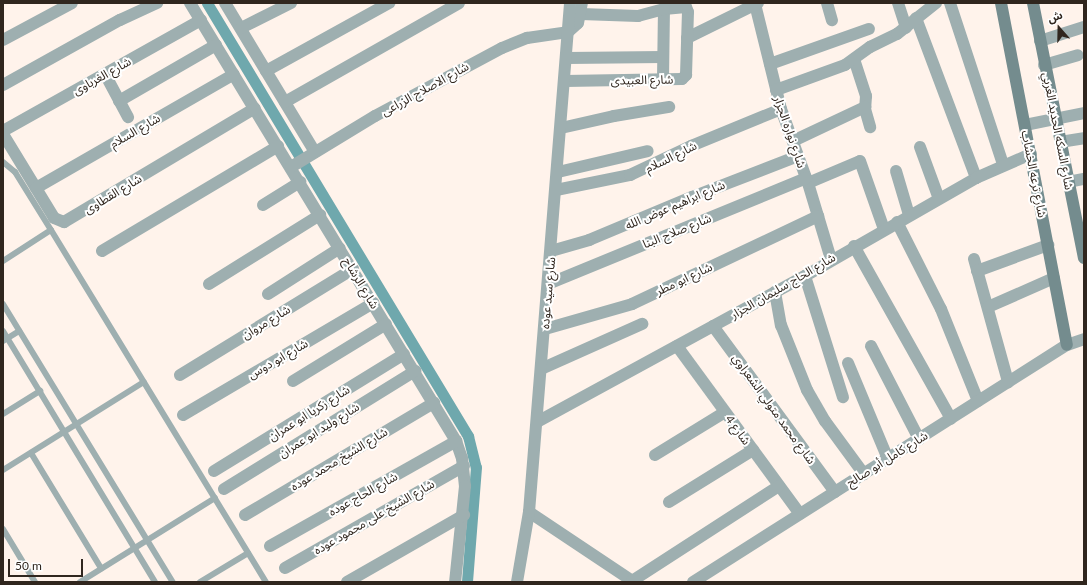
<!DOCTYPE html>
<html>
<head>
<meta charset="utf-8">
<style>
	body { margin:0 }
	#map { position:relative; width:1087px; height:585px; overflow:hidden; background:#fff3eb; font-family:Lato,"Noto Sans Arabic",sans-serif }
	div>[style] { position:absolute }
	.canal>* { height:11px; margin:-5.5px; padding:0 5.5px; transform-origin:5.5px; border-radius:5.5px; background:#6fa8ad }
	.lane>* { height:6px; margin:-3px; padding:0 3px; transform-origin:3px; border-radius:3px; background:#9eafb0 }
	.street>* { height:12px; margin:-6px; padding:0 6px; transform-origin:6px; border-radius:6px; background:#9eafb0 }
	.secondary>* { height:12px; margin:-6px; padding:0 6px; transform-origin:6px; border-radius:6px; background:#748c8e }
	span { translate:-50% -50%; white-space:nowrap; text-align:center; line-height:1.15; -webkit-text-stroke:4px #fff; paint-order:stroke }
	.street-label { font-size:12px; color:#30261e }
	.frame { position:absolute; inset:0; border:4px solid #30261e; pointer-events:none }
	.north { position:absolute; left:1039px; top:8px; width:40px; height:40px; -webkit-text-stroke:3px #fff; paint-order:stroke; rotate:340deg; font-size:11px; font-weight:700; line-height:16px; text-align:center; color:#30261e }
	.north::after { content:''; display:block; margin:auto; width:14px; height:18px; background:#30261e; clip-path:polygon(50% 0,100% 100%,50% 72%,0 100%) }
	.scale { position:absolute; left:8px; top:559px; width:75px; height:18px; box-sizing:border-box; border:2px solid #30261e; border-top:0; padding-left:5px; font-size:12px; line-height:14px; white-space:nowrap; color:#30261e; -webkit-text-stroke:3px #fff; paint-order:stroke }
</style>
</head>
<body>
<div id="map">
	<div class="canal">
		<div style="left:207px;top:3px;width:506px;rotate:58.92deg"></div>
		<div style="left:468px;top:436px;width:32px;rotate:76deg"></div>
		<div style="left:476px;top:467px;width:115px;rotate:94.5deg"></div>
	</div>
	<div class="lane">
		<div style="left:3px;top:162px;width:16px;rotate:40deg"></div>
		<div style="left:15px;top:172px;width:68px;rotate:58.2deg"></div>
		<div style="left:51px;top:230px;width:412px;rotate:58.6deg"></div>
		<div style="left:3px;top:261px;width:57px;rotate:-32.9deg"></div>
		<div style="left:3px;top:304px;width:326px;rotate:58.6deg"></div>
		<div style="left:3px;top:331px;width:293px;rotate:58.8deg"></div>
		<div style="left:3px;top:341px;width:19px;rotate:-32deg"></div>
		<div style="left:3px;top:414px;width:44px;rotate:-31.9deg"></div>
		<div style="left:31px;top:453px;width:135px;rotate:58.7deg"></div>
		<div style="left:3px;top:470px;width:166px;rotate:-32deg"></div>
		<div style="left:3px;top:529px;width:62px;rotate:58.9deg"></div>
		<div style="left:80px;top:582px;width:159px;rotate:-31.9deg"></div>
		<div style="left:200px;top:582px;width:56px;rotate:-31.1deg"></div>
	</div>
	<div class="street">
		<div style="left:190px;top:3px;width:512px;rotate:58.73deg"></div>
		<div style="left:456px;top:441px;width:18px;rotate:71deg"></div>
		<div style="left:462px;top:458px;width:28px;rotate:84deg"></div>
		<div style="left:465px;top:486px;width:97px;rotate:95.9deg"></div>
		<div style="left:225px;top:3px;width:174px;rotate:58.9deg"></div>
		<div style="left:827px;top:3px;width:18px;rotate:74deg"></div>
		<div style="left:898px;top:3px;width:26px;rotate:72deg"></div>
		<div style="left:950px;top:3px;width:169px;rotate:71.8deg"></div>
		<div style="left:755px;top:4px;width:108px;rotate:76.1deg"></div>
		<div style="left:781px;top:109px;width:79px;rotate:70deg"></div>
		<div style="left:808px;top:183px;width:79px;rotate:73.2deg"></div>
		<div style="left:916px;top:18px;width:171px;rotate:69.4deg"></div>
		<div style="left:241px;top:28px;width:56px;rotate:-26.6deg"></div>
		<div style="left:687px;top:38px;width:79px;rotate:-26.2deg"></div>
		<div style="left:3px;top:40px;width:78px;rotate:-28.2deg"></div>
		<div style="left:1040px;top:41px;width:46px;rotate:-17.7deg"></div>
		<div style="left:567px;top:58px;width:96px;rotate:-0.6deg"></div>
		<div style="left:854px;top:59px;width:39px;rotate:72deg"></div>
		<div style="left:866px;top:96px;width:13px;rotate:94deg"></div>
		<div style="left:865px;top:109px;width:19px;rotate:74deg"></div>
		<div style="left:770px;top:64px;width:105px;rotate:-19.5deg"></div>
		<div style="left:1044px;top:65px;width:35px;rotate:-16deg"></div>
		<div style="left:266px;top:71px;width:141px;rotate:-28.9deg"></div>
		<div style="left:105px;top:74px;width:49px;rotate:61.9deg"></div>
		<div style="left:663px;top:79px;width:70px;rotate:-89.2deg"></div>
		<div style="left:565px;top:81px;width:117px;rotate:-1deg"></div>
		<div style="left:682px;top:79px;width:6px;rotate:-45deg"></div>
		<div style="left:686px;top:75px;width:63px;rotate:-88.2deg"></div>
		<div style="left:688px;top:12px;width:5px;rotate:-112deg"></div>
		<div style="left:686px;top:7px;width:22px;rotate:175deg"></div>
		<div style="left:664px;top:9px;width:27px;rotate:165deg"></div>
		<div style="left:638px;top:16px;width:57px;rotate:-178deg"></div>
		<div style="left:3px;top:85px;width:134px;rotate:-29.1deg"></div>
		<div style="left:120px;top:20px;width:41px;rotate:-24.7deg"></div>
		<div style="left:776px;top:90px;width:73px;rotate:-19.9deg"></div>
		<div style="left:845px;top:65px;width:31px;rotate:-36deg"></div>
		<div style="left:870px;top:47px;width:30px;rotate:-26deg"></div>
		<div style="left:897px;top:34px;width:50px;rotate:-38.5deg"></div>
		<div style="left:119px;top:101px;width:112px;rotate:-30deg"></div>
		<div style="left:285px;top:102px;width:200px;rotate:-29.6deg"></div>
		<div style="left:1025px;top:125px;width:60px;rotate:-11.5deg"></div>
		<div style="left:561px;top:128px;width:54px;rotate:-12.8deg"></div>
		<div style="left:614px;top:116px;width:56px;rotate:-9.3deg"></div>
		<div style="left:3px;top:131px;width:227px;rotate:-29.3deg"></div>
		<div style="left:3px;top:134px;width:98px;rotate:58.7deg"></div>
		<div style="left:54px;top:218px;width:11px;rotate:22deg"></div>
		<div style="left:64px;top:222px;width:222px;rotate:-30.8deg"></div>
		<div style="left:793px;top:141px;width:80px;rotate:-25.3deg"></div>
		<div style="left:1060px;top:142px;width:24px;rotate:-9deg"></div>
		<div style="left:920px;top:147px;width:55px;rotate:69.9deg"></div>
		<div style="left:291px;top:167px;width:98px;rotate:-31.3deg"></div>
		<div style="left:375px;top:116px;width:144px;rotate:-28.2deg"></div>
		<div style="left:502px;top:48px;width:27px;rotate:-22deg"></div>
		<div style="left:527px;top:38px;width:41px;rotate:-8.3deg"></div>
		<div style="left:568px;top:32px;width:13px;rotate:-42deg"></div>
		<div style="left:578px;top:23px;width:20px;rotate:-79deg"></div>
		<div style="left:896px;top:171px;width:46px;rotate:73.5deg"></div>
		<div style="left:558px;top:172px;width:92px;rotate:-13.1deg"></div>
		<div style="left:1068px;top:182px;width:16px;rotate:-11deg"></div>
		<div style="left:808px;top:183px;width:56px;rotate:-22.9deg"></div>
		<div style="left:860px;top:161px;width:72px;rotate:70.6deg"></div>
		<div style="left:36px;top:188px;width:228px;rotate:-29.9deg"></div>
		<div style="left:556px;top:190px;width:76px;rotate:-11.5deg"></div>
		<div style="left:630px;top:175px;width:68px;rotate:-25.4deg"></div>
		<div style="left:691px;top:146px;width:97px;rotate:-22.3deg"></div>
		<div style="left:263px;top:205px;width:44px;rotate:-31.9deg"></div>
		<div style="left:897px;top:222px;width:97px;rotate:63.2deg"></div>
		<div style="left:941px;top:309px;width:99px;rotate:68.1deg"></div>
		<div style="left:854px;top:246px;width:198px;rotate:60.7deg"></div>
		<div style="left:102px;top:251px;width:205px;rotate:-30.8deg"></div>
		<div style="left:551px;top:251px;width:40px;rotate:-16deg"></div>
		<div style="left:589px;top:240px;width:112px;rotate:-22.7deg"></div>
		<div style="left:692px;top:197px;width:114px;rotate:-21.1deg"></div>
		<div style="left:974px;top:259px;width:128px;rotate:74.5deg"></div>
		<div style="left:977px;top:271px;width:76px;rotate:-20.1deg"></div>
		<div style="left:805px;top:276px;width:127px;rotate:72.6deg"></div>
		<div style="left:209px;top:284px;width:131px;rotate:-31.9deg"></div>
		<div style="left:548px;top:284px;width:279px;rotate:-22.3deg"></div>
		<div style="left:775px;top:292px;width:34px;rotate:80deg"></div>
		<div style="left:781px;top:325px;width:70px;rotate:68.2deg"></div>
		<div style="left:807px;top:390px;width:36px;rotate:60deg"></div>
		<div style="left:825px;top:421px;width:66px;rotate:53.7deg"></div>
		<div style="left:268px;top:294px;width:85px;rotate:-32.6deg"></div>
		<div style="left:988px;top:307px;width:72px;rotate:-23.7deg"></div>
		<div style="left:713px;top:326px;width:206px;rotate:53.7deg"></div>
		<div style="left:545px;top:329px;width:91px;rotate:-16deg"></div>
		<div style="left:632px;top:304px;width:206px;rotate:-25.3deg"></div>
		<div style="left:677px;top:346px;width:208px;rotate:53.8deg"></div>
		<div style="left:871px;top:346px;width:105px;rotate:62.7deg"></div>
		<div style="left:848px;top:363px;width:104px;rotate:67.4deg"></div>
		<div style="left:541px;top:369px;width:111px;rotate:-24deg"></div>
		<div style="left:180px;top:375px;width:203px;rotate:-31.5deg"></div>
		<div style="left:293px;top:381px;width:109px;rotate:-31.5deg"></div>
		<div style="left:183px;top:415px;width:221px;rotate:-30.5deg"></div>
		<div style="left:537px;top:422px;width:305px;rotate:-28.6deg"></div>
		<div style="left:805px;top:276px;width:197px;rotate:-29.8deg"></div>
		<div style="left:976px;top:178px;width:60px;rotate:-23.6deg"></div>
		<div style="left:655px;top:455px;width:82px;rotate:-31.6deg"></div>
		<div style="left:214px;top:471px;width:223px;rotate:-31.6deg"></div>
		<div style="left:224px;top:489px;width:225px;rotate:-31.7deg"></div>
		<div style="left:669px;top:502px;width:99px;rotate:-31.8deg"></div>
		<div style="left:529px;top:512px;width:126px;rotate:33.7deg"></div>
		<div style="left:245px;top:515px;width:220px;rotate:-30.7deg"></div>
		<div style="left:270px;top:546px;width:214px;rotate:-29.4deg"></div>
		<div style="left:285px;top:568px;width:206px;rotate:-29.7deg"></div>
		<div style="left:632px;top:581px;width:175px;rotate:-32.9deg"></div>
		<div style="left:347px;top:582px;width:135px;rotate:-29.8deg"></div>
		<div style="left:517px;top:582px;width:71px;rotate:-80.3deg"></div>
		<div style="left:529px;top:512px;width:511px;rotate:-85.39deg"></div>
		<div style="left:693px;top:582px;width:443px;rotate:-32.4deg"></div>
		<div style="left:1067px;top:345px;width:18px;rotate:-19deg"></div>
	</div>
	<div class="secondary">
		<div style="left:1001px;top:3px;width:348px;rotate:79.1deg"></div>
		<div style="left:1033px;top:3px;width:260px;rotate:78.7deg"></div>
	</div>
	<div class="street-label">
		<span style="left:102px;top:76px;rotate:-29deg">شارع الغرباوى</span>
		<span style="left:642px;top:80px;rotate:-1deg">شارع العبيدى</span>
		<span style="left:425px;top:89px;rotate:-29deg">شارع الاصلاح الزراعى</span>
		<span style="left:135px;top:131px;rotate:-30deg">شارع السلام</span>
		<span style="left:1058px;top:131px;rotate:79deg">شارع السكه الحديد الغربي</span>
		<span style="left:790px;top:132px;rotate:71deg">شارع نواره الجزار</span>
		<span style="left:671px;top:157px;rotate:-26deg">شارع السلام</span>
		<span style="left:1034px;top:174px;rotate:79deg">شارع ترعه الخشاب</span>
		<span style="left:113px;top:194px;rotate:-31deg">شارع القطاوى</span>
		<span style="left:675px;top:205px;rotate:-23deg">شارع ابراهيم عوض الله</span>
		<span style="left:677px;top:231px;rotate:-22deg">شارع صلاح البنا</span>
		<span style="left:684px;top:279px;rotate:-25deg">شارع ابو مطر</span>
		<span style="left:361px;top:283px;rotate:59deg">شارع الرشاح</span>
		<span style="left:783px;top:286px;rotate:-30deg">شارع الحاج سليمان الجزار</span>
		<span style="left:548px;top:293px;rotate:-85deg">شارع سيد عوده</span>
		<span style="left:266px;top:322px;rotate:-31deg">شارع مروان</span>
		<span style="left:278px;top:359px;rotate:-30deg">شارع ابو دوس</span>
		<span style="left:774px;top:409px;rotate:54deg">شارع محمد متولي الشعراوي</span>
		<span style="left:309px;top:413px;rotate:-32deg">شارع زكريا ابو عمران</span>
		<span style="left:319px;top:430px;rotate:-32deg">شارع وليد ابو عمران</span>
		<span style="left:738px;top:430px;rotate:54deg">شارع 4</span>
		<span style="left:339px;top:459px;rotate:-31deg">شارع الشيخ محمد عوده</span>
		<span style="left:887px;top:459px;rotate:-32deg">شارع كامل أبو صالح</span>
		<span style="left:363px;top:494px;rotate:-29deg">شارع الحاج عوده</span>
		<span style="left:374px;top:517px;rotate:-30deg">شارع الشيخ على محمود عوده</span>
	</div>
	<div class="frame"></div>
	<div class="north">ش</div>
	<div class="scale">50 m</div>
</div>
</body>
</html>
